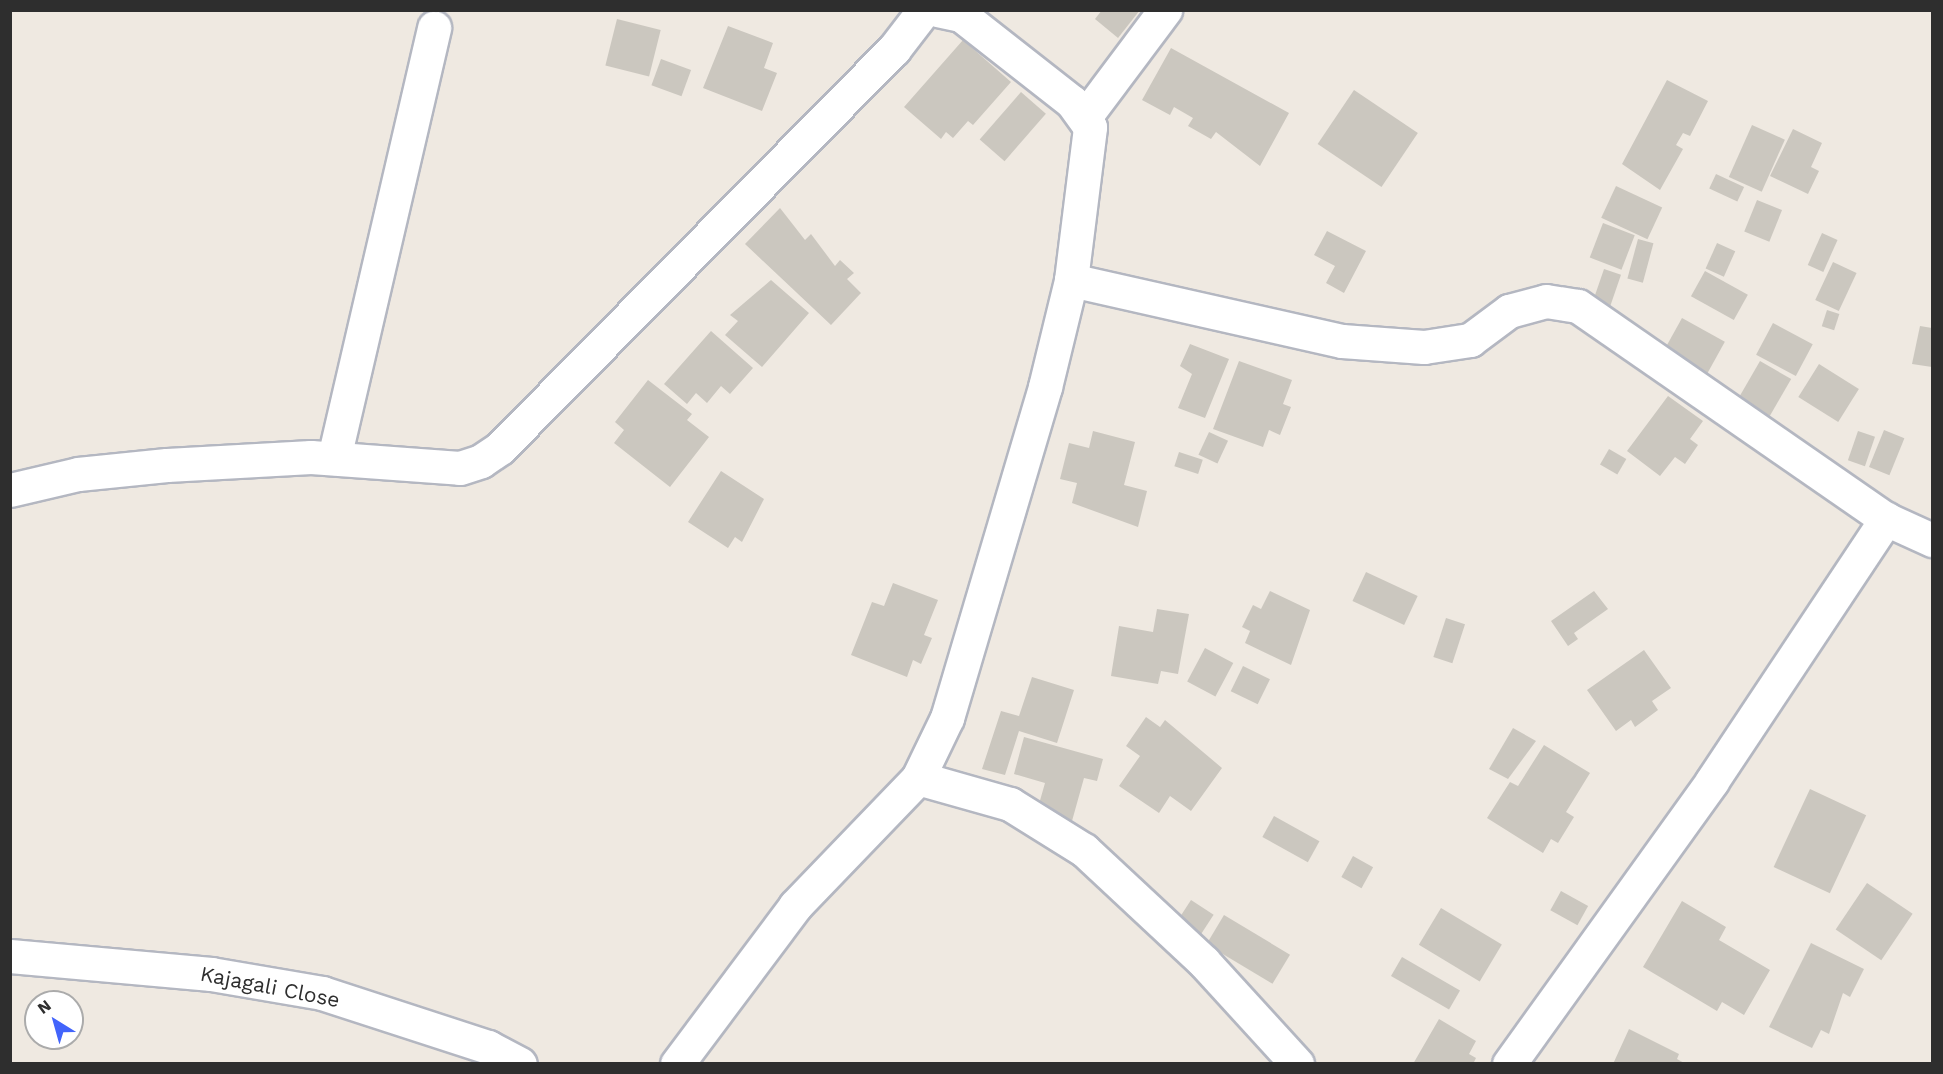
<!DOCTYPE html>
<html>
<head>
<meta charset="utf-8">
<style>
	body { margin:0 }
	#map { position:relative; width:1943px; height:1074px; overflow:hidden; background:#efe9e1; font-family:"Work Sans",sans-serif }
	div>[style] { position:absolute }
	.building>* { inset:0; background:#cbc7bf; transform-origin:0 0 }
	.roads { filter:drop-shadow(2px 0 #b4b7c1) drop-shadow(-2px 0 #b4b7c1) drop-shadow(0 2px #b4b7c1) drop-shadow(0 -2px #b4b7c1) }
	.minor>* { height:33px; margin:-16.5px; padding:0 16.5px; transform-origin:16.5px; border-radius:16.5px; background:#fff }
	span { translate:-50% -50%; white-space:nowrap; text-align:center; line-height:1.15; -webkit-text-stroke:4.5px #fff; paint-order:stroke }
	.street-label { font-size:21px; color:#2e2e2e }
	.frame { position:absolute; inset:0; border:12px solid #2e2e2e; pointer-events:none }
	.north { position:absolute; left:24px; top:990px; width:60px; height:60px; box-sizing:border-box; background:#fff; border:2px solid #ababab; border-radius:50%; rotate:323deg; font-size:16px; font-weight:700; line-height:24px; text-align:center; color:#2e2e2e }
	.north::after { content:''; display:block; margin:auto; width:21px; height:27px; background:#4264fb; clip-path:polygon(50% 0,100% 100%,50% 72%,0 100%) }
</style>
</head>
<body>
<div id="map">
	<div class="building">
		<div style="clip-path:polygon(1102px 10px,1140px 10px,1118px 38px,1095px 19px)"></div>
		<div style="left:617px;top:19px;width:45px;height:48px;rotate:14deg"></div>
		<div style="clip-path:polygon(728px 26px,773px 43px,764px 68px,777px 73px,762px 111px,703px 88px)"></div>
		<div style="clip-path:polygon(963px 40px,1011px 82px,973px 125px,968px 121px,953px 138px,946px 132px,941px 139px,904px 107px)"></div>
		<div style="clip-path:polygon(1171px 48px,1289px 113px,1260px 166px,1216px 132px,1211px 139px,1188px 126px,1193px 118px,1174px 107px,1170px 115px,1142px 100px)"></div>
		<div style="left:661px;top:59px;width:32px;height:28px;rotate:20deg"></div>
		<div style="clip-path:polygon(1667px 80px,1708px 101px,1690px 136px,1683px 133px,1676px 145px,1683px 149px,1660px 190px,1622px 164px)"></div>
		<div style="left:1354px;top:90px;width:77px;height:65px;rotate:34deg"></div>
		<div style="left:1021px;top:92px;width:33px;height:63px;rotate:41deg"></div>
		<div style="left:1752px;top:125px;width:36px;height:57px;rotate:24deg"></div>
		<div style="clip-path:polygon(1793px 129px,1822px 143px,1811px 167px,1819px 171px,1808px 194px,1770px 176px)"></div>
		<div style="left:1716px;top:174px;width:31px;height:16px;rotate:25deg"></div>
		<div style="left:1616px;top:186px;width:51px;height:35px;rotate:25deg"></div>
		<div style="left:1757px;top:200px;width:27px;height:34px;rotate:22deg"></div>
		<div style="clip-path:polygon(780px 208px,805px 240px,811px 234px,835px 266px,840px 260px,854px 273px,847px 279px,861px 293px,831px 325px,745px 244px)"></div>
		<div style="left:1603px;top:223px;width:34px;height:37px;rotate:21deg"></div>
		<div style="clip-path:polygon(1327px 231px,1366px 251px,1344px 293px,1326px 283px,1335px 266px,1314px 255px)"></div>
		<div style="left:1822px;top:233px;width:17px;height:35px;rotate:24deg"></div>
		<div style="left:1638px;top:239px;width:16px;height:41px;rotate:15deg"></div>
		<div style="left:1717px;top:243px;width:20px;height:28px;rotate:24deg"></div>
		<div style="left:1833px;top:262px;width:26px;height:42px;rotate:25deg"></div>
		<div style="left:1604px;top:269px;width:18px;height:34px;rotate:19deg"></div>
		<div style="left:1705px;top:271px;width:49px;height:29px;rotate:29deg"></div>
		<div style="clip-path:polygon(771px 280px,809px 313px,762px 367px,725px 335px,738px 321px,730px 315px)"></div>
		<div style="left:1827px;top:310px;width:13px;height:17px;rotate:18deg"></div>
		<div style="left:1682px;top:318px;width:49px;height:38px;rotate:29deg"></div>
		<div style="left:1773px;top:323px;width:45px;height:36px;rotate:28deg"></div>
		<div style="clip-path:polygon(1920px 326px,1932px 328px,1932px 367px,1912px 364px)"></div>
		<div style="clip-path:polygon(711px 331px,753px 368px,730px 394px,721px 386px,707px 403px,696px 393px,687px 404px,664px 384px)"></div>
		<div style="clip-path:polygon(1190px 344px,1229px 359px,1205px 418px,1178px 408px,1192px 374px,1180px 366px)"></div>
		<div style="clip-path:polygon(1239px 361px,1292px 380px,1283px 404px,1291px 407px,1280px 435px,1269px 430px,1263px 447px,1213px 429px)"></div>
		<div style="left:1760px;top:361px;width:36px;height:52px;rotate:30deg"></div>
		<div style="left:1819px;top:364px;width:47px;height:39px;rotate:32deg"></div>
		<div style="clip-path:polygon(648px 380px,692px 414px,687px 420px,709px 437px,670px 487px,614px 443px,624px 430px,615px 422px)"></div>
		<div style="clip-path:polygon(1668px 396px,1703px 421px,1690px 439px,1698px 445px,1685px 464px,1675px 457px,1660px 476px,1627px 451px)"></div>
		<div style="left:1884px;top:430px;width:22px;height:40px;rotate:22deg"></div>
		<div style="clip-path:polygon(1093px 431px,1135px 442px,1124px 485px,1147px 491px,1138px 527px,1072px 503px,1077px 483px,1060px 479px,1069px 443px,1089px 448px)"></div>
		<div style="left:1858px;top:431px;width:18px;height:31px;rotate:19deg"></div>
		<div style="left:1209px;top:432px;width:21px;height:25px;rotate:25deg"></div>
		<div style="left:1609px;top:449px;width:20px;height:18px;rotate:30deg"></div>
		<div style="left:1179px;top:452px;width:25px;height:15px;rotate:18deg"></div>
		<div style="clip-path:polygon(721px 471px,764px 499px,742px 542px,735px 537px,728px 548px,688px 522px)"></div>
		<div style="left:1366px;top:572px;width:57px;height:32px;rotate:25deg"></div>
		<div style="clip-path:polygon(893px 583px,938px 600px,924px 635px,932px 638px,921px 664px,913px 660px,907px 677px,851px 655px,872px 602px,884px 606px)"></div>
		<div style="clip-path:polygon(1270px 591px,1310px 610px,1291px 665px,1245px 643px,1250px 631px,1242px 627px,1253px 605px,1261px 609px)"></div>
		<div style="clip-path:polygon(1594px 591px,1608px 609px,1574px 633px,1578px 639px,1568px 646px,1551px 621px)"></div>
		<div style="clip-path:polygon(1157px 609px,1189px 614px,1178px 674px,1161px 671px,1158px 684px,1111px 676px,1119px 626px,1153px 632px)"></div>
		<div style="left:1446px;top:618px;width:20px;height:41px;rotate:18deg"></div>
		<div style="left:1205px;top:648px;width:32px;height:38px;rotate:28deg"></div>
		<div style="clip-path:polygon(1644px 650px,1671px 688px,1652px 701px,1658px 710px,1635px 727px,1631px 720px,1616px 731px,1587px 690px)"></div>
		<div style="left:1243px;top:666px;width:30px;height:28px;rotate:26deg"></div>
		<div style="clip-path:polygon(1032px 677px,1074px 690px,1057px 743px,1019px 731px,1005px 775px,982px 769px,1001px 711px,1019px 716px)"></div>
		<div style="clip-path:polygon(1146px 717px,1160px 727px,1165px 720px,1222px 768px,1191px 811px,1170px 796px,1159px 813px,1119px 786px,1140px 756px,1126px 746px)"></div>
		<div style="clip-path:polygon(1513px 728px,1536px 741px,1508px 779px,1489px 769px)"></div>
		<div style="clip-path:polygon(1024px 737px,1103px 759px,1097px 781px,1084px 778px,1072px 821px,1037px 811px,1045px 783px,1014px 774px)"></div>
		<div style="clip-path:polygon(1544px 745px,1590px 773px,1566px 812px,1574px 817px,1558px 843px,1551px 839px,1543px 853px,1487px 818px,1510px 782px,1518px 786px)"></div>
		<div style="left:1810px;top:789px;width:62px;height:86px;rotate:25deg"></div>
		<div style="left:1274px;top:816px;width:52px;height:24px;rotate:29deg"></div>
		<div style="left:1353px;top:856px;width:23px;height:24px;rotate:29deg"></div>
		<div style="left:1867px;top:883px;width:55px;height:56px;rotate:34deg"></div>
		<div style="left:1561px;top:891px;width:31px;height:22px;rotate:29deg"></div>
		<div style="left:1191px;top:900px;width:27px;height:23px;rotate:33deg"></div>
		<div style="clip-path:polygon(1682px 901px,1726px 927px,1719px 940px,1770px 970px,1744px 1015px,1722px 1002px,1717px 1011px,1643px 967px)"></div>
		<div style="left:1441px;top:908px;width:71px;height:43px;rotate:31deg"></div>
		<div style="left:1224px;top:915px;width:77px;height:34px;rotate:31deg"></div>
		<div style="clip-path:polygon(1811px 943px,1864px 969px,1850px 997px,1843px 993px,1829px 1034px,1821px 1030px,1812px 1048px,1769px 1027px)"></div>
		<div style="left:1402px;top:957px;width:67px;height:22px;rotate:30deg"></div>
		<div style="clip-path:polygon(1439px 1019px,1476px 1041px,1469px 1054px,1476px 1058px,1473px 1064px,1413px 1064px)"></div>
		<div style="clip-path:polygon(1629px 1029px,1679px 1054px,1677px 1059px,1686px 1064px,1613px 1064px)"></div>
	</div>
	<div class="roads">
		<div class="minor">
			<div style="left:1085px;top:117px;width:134px;rotate:-53.2deg"></div>
			<div style="left:1071px;top:280px;width:278px;rotate:12.7deg"></div>
			<div style="left:1342px;top:341px;width:82px;rotate:4.2deg"></div>
			<div style="left:1424px;top:347px;width:47px;rotate:-8.7deg"></div>
			<div style="left:1470px;top:340px;width:49px;rotate:-36.6deg"></div>
			<div style="left:1509px;top:311px;width:38px;rotate:-15deg"></div>
			<div style="left:1546px;top:301px;width:32px;rotate:9deg"></div>
			<div style="left:1578px;top:306px;width:374px;rotate:34.7deg"></div>
			<div style="left:1886px;top:519px;width:51px;rotate:24.5deg"></div>
			<div style="left:334px;top:458px;width:442px;rotate:-76.9deg"></div>
			<div style="left:10px;top:490px;width:70px;rotate:-13.2deg"></div>
			<div style="left:78px;top:474px;width:89px;rotate:-5.8deg"></div>
			<div style="left:167px;top:465px;width:144px;rotate:-3.2deg"></div>
			<div style="left:311px;top:457px;width:149px;rotate:4.2deg"></div>
			<div style="left:460px;top:468px;width:22px;rotate:-18deg"></div>
			<div style="left:481px;top:461px;width:23px;rotate:-34deg"></div>
			<div style="left:500px;top:448px;width:561px;rotate:-45.36deg"></div>
			<div style="left:894px;top:49px;width:49px;rotate:-52.4deg"></div>
			<div style="left:918px;top:778px;width:96px;rotate:15.8deg"></div>
			<div style="left:1010px;top:804px;width:87px;rotate:31.9deg"></div>
			<div style="left:1084px;top:850px;width:164px;rotate:43deg"></div>
			<div style="left:1204px;top:962px;width:138px;rotate:47.6deg"></div>
			<div style="left:10px;top:956px;width:202px;rotate:5.1deg"></div>
			<div style="left:211px;top:974px;width:113px;rotate:9.7deg"></div>
			<div style="left:322px;top:993px;width:175px;rotate:18deg"></div>
			<div style="left:488px;top:1047px;width:36px;rotate:28deg"></div>
			<div style="left:677px;top:1064px;width:197px;rotate:-53.2deg"></div>
			<div style="left:795px;top:906px;width:178px;rotate:-46.1deg"></div>
			<div style="left:918px;top:778px;width:67px;rotate:-64.2deg"></div>
			<div style="left:947px;top:718px;width:345px;rotate:-73.5deg"></div>
			<div style="left:1045px;top:387px;width:110px;rotate:-76.3deg"></div>
			<div style="left:1071px;top:280px;width:154px;rotate:-82.9deg"></div>
			<div style="left:1090px;top:127px;width:31px;rotate:-126deg"></div>
			<div style="left:1072px;top:102px;width:141px;rotate:-141.9deg"></div>
			<div style="left:961px;top:15px;width:24px;rotate:-168deg"></div>
			<div style="left:1509px;top:1064px;width:348px;rotate:-54.3deg"></div>
			<div style="left:1712px;top:781px;width:315px;rotate:-56.4deg"></div>
		</div>
	</div>
	<div class="street-label">
		<span style="left:270px;top:987px;rotate:11deg">Kajagali Close</span>
	</div>
	<div class="frame"></div>
	<div class="north">N</div>
</div>
</body>
</html>
